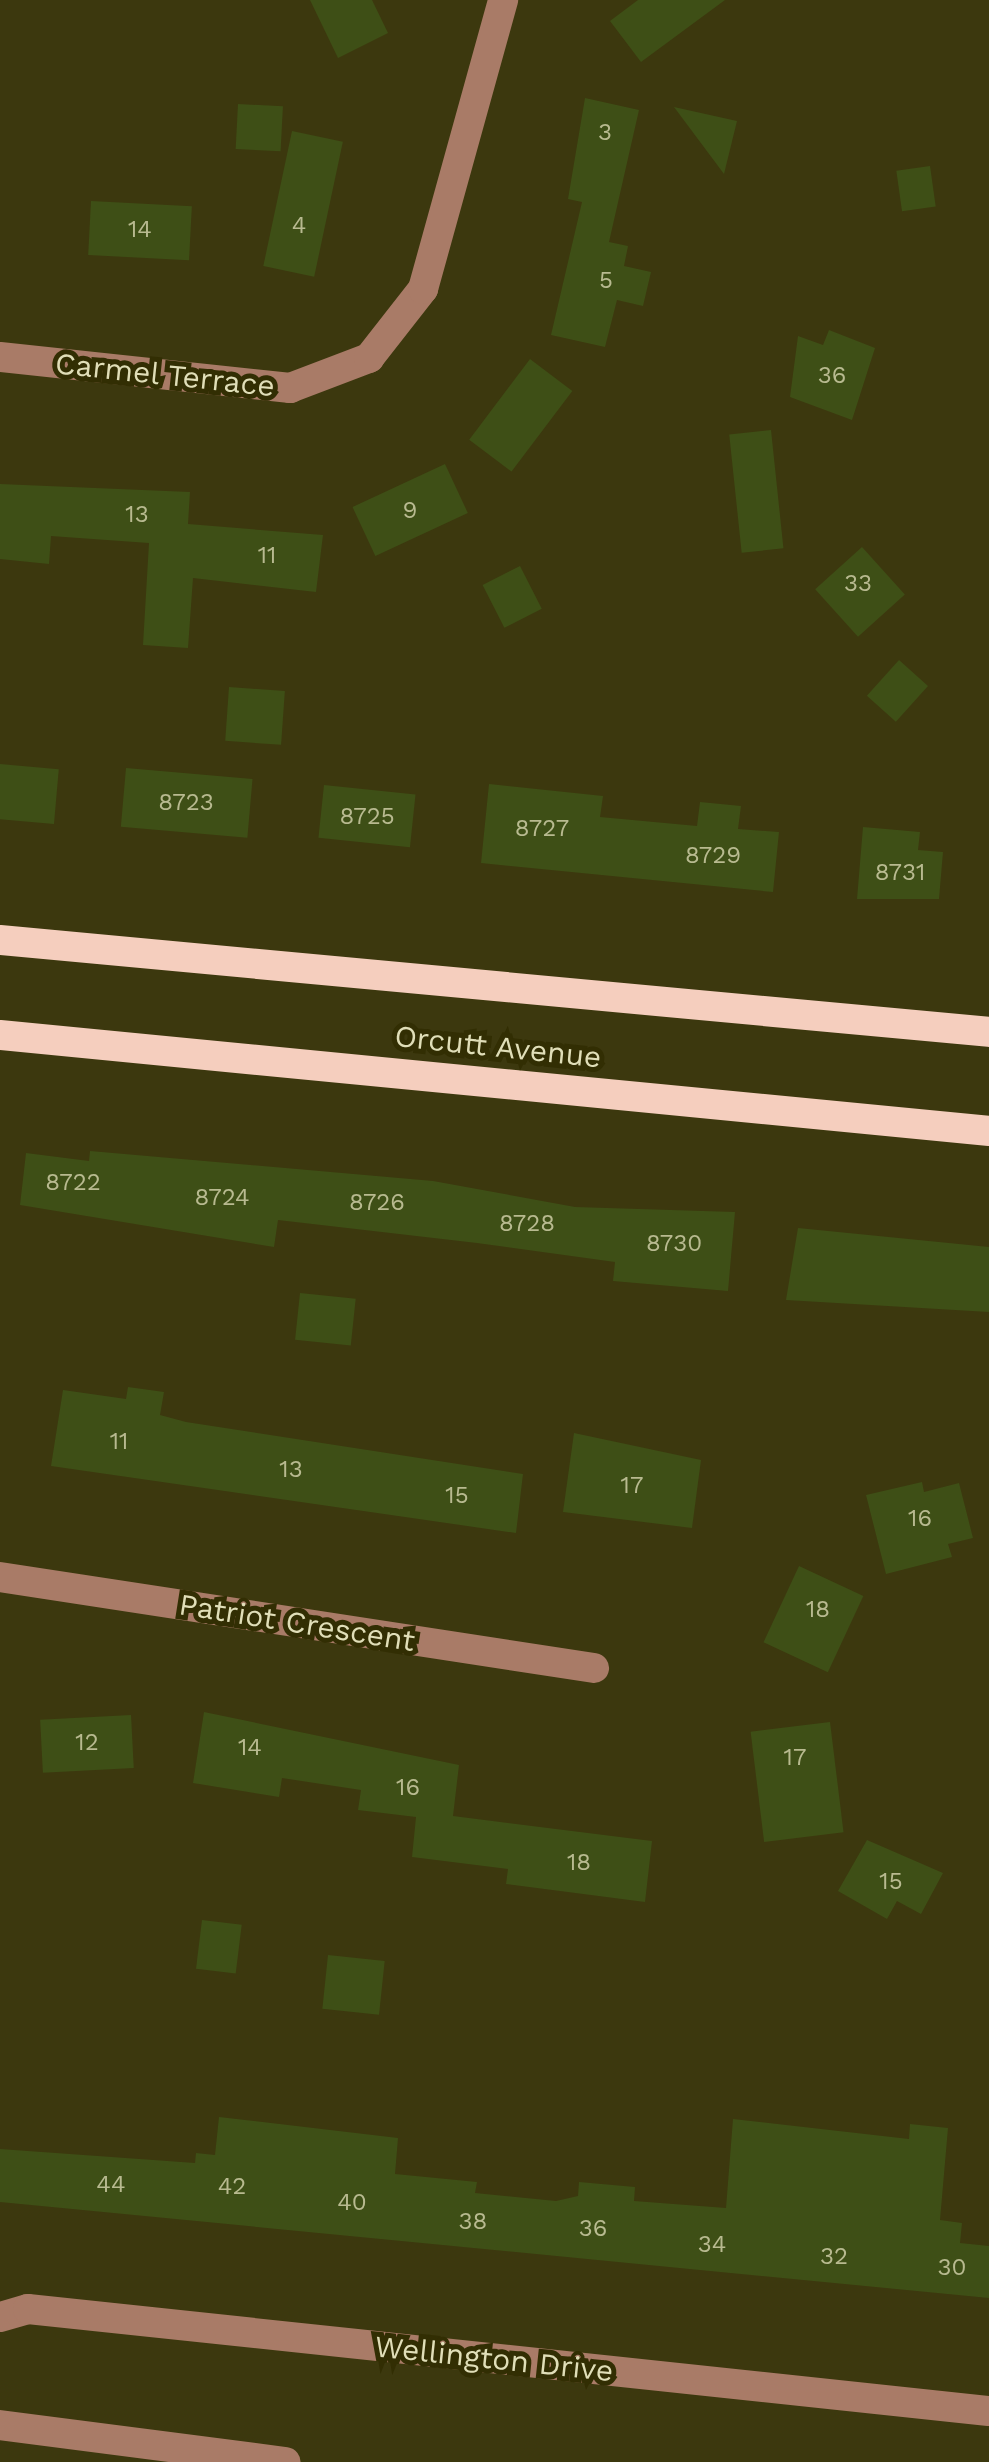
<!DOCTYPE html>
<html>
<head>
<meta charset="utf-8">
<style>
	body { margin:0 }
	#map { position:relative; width:989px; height:2462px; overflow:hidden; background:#3c380e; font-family:"Work Sans",sans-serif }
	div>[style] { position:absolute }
	.building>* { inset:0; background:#3e4f16; transform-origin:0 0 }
	.minor>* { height:30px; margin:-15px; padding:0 15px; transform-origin:15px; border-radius:15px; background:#a97b67 }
	.major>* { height:30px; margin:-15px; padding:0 15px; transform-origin:15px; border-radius:15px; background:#f5cebe }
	span { translate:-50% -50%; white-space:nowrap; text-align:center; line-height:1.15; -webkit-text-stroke:10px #322e03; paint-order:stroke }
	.number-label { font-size:24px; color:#b8ba90 }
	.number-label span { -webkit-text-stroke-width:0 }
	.street-label { font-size:30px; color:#e0deb8 }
</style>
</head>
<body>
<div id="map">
	<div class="building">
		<div style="clip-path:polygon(310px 0,372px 0,388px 33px,338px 58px)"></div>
		<div style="clip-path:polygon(638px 0,725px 0,641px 62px,610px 21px)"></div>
		<div style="clip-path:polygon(585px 98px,639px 110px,609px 242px,628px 246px,624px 266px,651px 272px,643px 306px,617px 300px,605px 347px,551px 335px,582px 202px,568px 199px)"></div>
		<div style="left:238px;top:104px;width:45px;height:45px;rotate:3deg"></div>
		<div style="clip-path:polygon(674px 107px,737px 121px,724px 174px)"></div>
		<div style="left:292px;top:131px;width:52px;height:138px;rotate:12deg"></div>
		<div style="left:930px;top:166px;width:41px;height:34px;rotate:82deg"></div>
		<div style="left:91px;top:201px;width:101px;height:54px;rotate:3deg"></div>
		<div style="clip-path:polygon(829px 330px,875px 348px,852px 420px,790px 397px,798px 336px,823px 345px)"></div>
		<div style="left:530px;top:359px;width:53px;height:101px;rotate:37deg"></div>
		<div style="left:771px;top:430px;width:119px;height:42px;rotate:84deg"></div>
		<div style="left:445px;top:464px;width:54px;height:102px;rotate:65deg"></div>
		<div style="clip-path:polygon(0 484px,190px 492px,188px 524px,323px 535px,316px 592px,193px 578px,188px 648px,143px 645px,149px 543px,51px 536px,49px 564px,0 559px)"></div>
		<div style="left:862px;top:547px;width:64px;height:63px;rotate:48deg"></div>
		<div style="left:520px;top:566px;width:48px;height:42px;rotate:63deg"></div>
		<div style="left:899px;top:660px;width:39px;height:48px;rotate:42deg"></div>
		<div style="left:229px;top:687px;width:56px;height:54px;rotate:4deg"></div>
		<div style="left:0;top:764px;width:59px;height:55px;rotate:5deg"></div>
		<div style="left:126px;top:768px;width:127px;height:59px;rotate:5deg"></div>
		<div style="clip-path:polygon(489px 784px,603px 796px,600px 817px,697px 826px,700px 802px,741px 806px,738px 829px,779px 832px,773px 892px,481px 863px)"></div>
		<div style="left:324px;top:785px;width:92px;height:53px;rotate:6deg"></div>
		<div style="clip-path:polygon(863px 827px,920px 832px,918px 850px,943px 852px,939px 899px,857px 899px)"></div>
		<div style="clip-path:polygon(90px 1151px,433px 1181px,575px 1207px,735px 1212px,728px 1291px,613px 1281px,615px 1262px,477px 1243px,278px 1220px,274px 1247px,20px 1205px,26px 1153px,89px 1161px)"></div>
		<div style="clip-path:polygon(798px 1228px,989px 1247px,989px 1312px,786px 1300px)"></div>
		<div style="left:300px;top:1293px;width:56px;height:47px;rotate:6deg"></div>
		<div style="clip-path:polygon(128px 1387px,164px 1392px,160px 1415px,186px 1422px,523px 1474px,516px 1533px,51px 1466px,63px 1390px,126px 1399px)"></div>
		<div style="clip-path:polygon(574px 1433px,701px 1460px,692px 1528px,563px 1512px)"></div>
		<div style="clip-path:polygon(922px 1482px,924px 1492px,959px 1483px,973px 1538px,948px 1544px,952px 1557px,886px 1574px,866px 1495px)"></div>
		<div style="left:799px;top:1566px;width:71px;height:84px;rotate:25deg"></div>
		<div style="clip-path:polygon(204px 1712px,459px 1765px,453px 1816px,652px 1841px,645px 1902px,506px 1884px,508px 1869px,412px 1857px,416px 1817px,358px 1810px,361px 1790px,282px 1778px,279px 1797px,193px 1783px)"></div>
		<div style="left:131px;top:1715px;width:53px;height:91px;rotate:87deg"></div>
		<div style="left:830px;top:1722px;width:111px;height:80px;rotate:83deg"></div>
		<div style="clip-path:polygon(867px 1840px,943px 1873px,921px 1914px,897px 1901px,887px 1919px,838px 1891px)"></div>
		<div style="left:202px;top:1920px;width:40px;height:49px;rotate:7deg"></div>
		<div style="left:328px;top:1955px;width:57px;height:54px;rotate:6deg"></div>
		<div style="clip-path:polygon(219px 2117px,398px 2138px,395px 2174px,477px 2182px,475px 2193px,556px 2201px,578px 2196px,579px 2182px,635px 2187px,634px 2201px,726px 2208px,733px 2119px,909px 2139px,910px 2124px,948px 2128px,940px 2220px,962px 2223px,960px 2243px,989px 2246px,989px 2298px,0 2202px,0 2149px,195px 2163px,196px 2153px,215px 2155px)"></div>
	</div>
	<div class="minor">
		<div style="left:0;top:357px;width:292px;rotate:6.1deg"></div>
		<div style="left:290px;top:388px;width:85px;rotate:-20.8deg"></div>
		<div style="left:369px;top:358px;width:88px;rotate:-52deg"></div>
		<div style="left:423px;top:289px;width:300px;rotate:-74.5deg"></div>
		<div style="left:0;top:1577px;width:601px;rotate:8.71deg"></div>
		<div style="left:0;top:2317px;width:29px;rotate:-16deg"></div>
		<div style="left:28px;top:2309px;width:966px;rotate:6.06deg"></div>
		<div style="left:0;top:2425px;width:288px;rotate:7.4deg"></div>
	</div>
	<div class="major">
		<div style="left:0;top:940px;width:993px;rotate:5.31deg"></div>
		<div style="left:0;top:1035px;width:994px;rotate:5.54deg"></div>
	</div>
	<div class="number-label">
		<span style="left:605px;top:133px">3</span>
		<span style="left:299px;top:226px">4</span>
		<span style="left:140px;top:230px">14</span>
		<span style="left:606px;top:281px">5</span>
		<span style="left:832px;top:376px">36</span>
		<span style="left:410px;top:511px">9</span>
		<span style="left:137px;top:515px">13</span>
		<span style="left:267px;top:556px">11</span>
		<span style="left:858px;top:584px">33</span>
		<span style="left:186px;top:803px">8723</span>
		<span style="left:367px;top:817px">8725</span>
		<span style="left:542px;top:829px">8727</span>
		<span style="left:713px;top:856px">8729</span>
		<span style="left:900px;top:873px">8731</span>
		<span style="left:73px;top:1183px">8722</span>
		<span style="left:222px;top:1198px">8724</span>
		<span style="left:377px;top:1203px">8726</span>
		<span style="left:527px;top:1224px">8728</span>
		<span style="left:674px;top:1244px">8730</span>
		<span style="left:119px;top:1442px">11</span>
		<span style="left:291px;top:1470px">13</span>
		<span style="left:632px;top:1486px">17</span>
		<span style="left:457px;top:1496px">15</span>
		<span style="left:920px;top:1519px">16</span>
		<span style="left:818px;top:1610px">18</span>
		<span style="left:87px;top:1743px">12</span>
		<span style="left:250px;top:1748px">14</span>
		<span style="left:795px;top:1758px">17</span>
		<span style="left:408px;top:1788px">16</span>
		<span style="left:579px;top:1863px">18</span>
		<span style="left:891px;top:1882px">15</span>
		<span style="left:111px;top:2185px">44</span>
		<span style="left:232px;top:2187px">42</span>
		<span style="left:352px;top:2203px">40</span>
		<span style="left:473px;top:2222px">38</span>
		<span style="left:593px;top:2229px">36</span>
		<span style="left:712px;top:2245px">34</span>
		<span style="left:834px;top:2257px">32</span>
		<span style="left:952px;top:2268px">30</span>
	</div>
	<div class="street-label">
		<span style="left:165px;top:375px;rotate:6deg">Carmel Terrace</span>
		<span style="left:498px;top:1047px;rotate:6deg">Orcutt Avenue</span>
		<span style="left:297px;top:1623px;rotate:9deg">Patriot Crescent</span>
		<span style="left:494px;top:2359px;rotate:6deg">Wellington Drive</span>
	</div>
</div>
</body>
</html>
